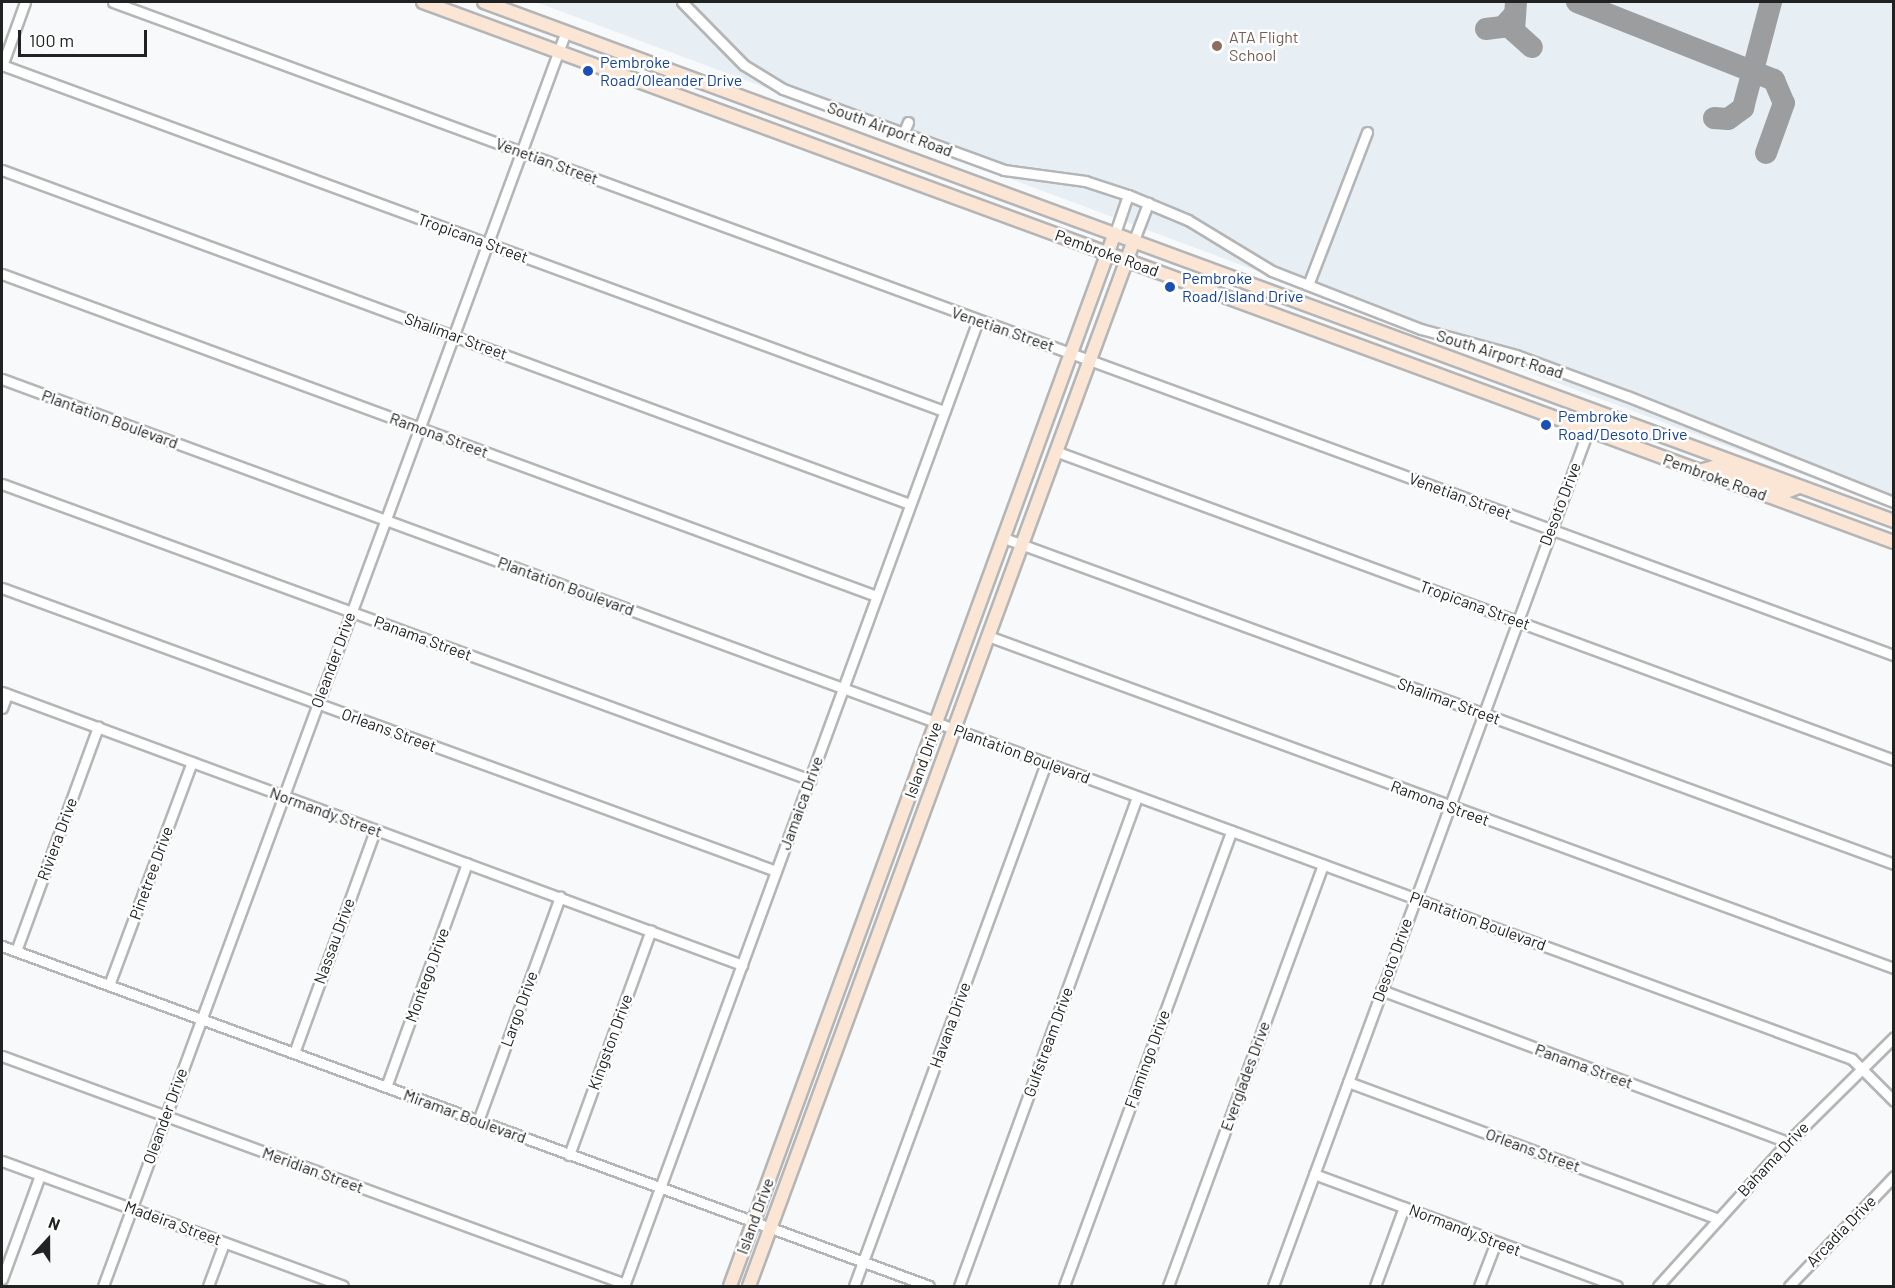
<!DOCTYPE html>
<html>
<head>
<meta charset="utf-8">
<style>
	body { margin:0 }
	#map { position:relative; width:1895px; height:1288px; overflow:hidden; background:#f8f9fa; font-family:Barlow,sans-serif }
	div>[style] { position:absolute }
	.built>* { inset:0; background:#e7eef4 }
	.taxiway>* { height:22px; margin:-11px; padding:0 11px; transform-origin:11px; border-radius:11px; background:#9c9d9e }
	.roads { filter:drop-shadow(2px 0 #b4b5b6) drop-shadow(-2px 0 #b4b5b6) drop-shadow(0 2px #b4b5b6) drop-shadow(0 -2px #b4b5b6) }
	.street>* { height:9px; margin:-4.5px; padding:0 4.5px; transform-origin:4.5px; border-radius:4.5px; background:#fff }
	.secondary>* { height:12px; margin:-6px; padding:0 6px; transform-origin:6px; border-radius:6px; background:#fbe6d5 }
	.dots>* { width:16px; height:16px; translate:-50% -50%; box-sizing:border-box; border:3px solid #fff; border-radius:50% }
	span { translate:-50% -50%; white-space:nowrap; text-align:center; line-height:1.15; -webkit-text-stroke:5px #fff; paint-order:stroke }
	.education-label { font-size:16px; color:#785e54 }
	.left { translate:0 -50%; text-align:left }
	.transit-label { font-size:16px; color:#164399 }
	.street-label { font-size:16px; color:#212222 }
	.frame { position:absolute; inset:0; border:3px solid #212222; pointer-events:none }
	.north { position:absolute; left:18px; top:1210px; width:60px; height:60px; -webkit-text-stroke:4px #fff; paint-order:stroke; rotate:21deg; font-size:16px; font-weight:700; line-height:24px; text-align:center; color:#212222 }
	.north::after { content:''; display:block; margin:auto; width:21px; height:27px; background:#212222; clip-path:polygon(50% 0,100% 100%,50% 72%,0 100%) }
	.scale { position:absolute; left:18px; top:30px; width:129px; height:27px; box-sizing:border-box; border:3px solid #212222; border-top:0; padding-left:8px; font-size:18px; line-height:21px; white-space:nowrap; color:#212222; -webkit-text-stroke:4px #fff; paint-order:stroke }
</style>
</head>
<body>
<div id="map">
	<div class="built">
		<div style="clip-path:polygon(536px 2px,1893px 2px,1893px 508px)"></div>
	</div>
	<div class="taxiway">
		<div style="left:1516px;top:2px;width:29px;rotate:94deg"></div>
		<div style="left:1514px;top:31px;width:24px;rotate:42deg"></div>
		<div style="left:1577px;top:2px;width:212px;rotate:21.6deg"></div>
		<div style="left:1774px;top:80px;width:25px;rotate:67deg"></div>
		<div style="left:1784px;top:103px;width:53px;rotate:109.8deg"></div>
		<div style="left:1486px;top:29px;width:17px;rotate:-7deg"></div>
		<div style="left:1503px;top:27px;width:16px;rotate:-47deg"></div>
		<div style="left:1714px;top:118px;width:14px;rotate:4deg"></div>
		<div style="left:1728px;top:119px;width:19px;rotate:-36deg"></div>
		<div style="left:1743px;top:108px;width:110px;rotate:-75.2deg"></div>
	</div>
	<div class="roads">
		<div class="street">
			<div style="left:113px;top:2px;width:1897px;rotate:20.14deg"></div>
			<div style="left:682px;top:2px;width:88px;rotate:45.5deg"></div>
			<div style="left:744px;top:65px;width:46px;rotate:31.6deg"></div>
			<div style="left:783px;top:89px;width:235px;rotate:20.1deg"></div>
			<div style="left:1004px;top:170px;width:82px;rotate:7.7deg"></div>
			<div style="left:1085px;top:181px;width:45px;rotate:18deg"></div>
			<div style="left:1128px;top:195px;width:65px;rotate:22.6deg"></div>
			<div style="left:1188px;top:220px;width:98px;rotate:31.3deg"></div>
			<div style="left:1272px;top:271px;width:160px;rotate:21.3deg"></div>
			<div style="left:1421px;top:329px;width:98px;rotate:15.3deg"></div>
			<div style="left:1516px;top:355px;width:118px;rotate:20.3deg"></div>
			<div style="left:1627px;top:396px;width:287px;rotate:21.7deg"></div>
			<div style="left:2px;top:65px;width:1004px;rotate:20.17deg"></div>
			<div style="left:2px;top:66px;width:68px;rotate:-70.2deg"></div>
			<div style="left:903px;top:134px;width:13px;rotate:-67deg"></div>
			<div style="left:2px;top:170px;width:967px;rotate:20.2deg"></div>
			<div style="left:1115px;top:233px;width:40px;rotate:-71.1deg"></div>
			<div style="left:1134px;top:240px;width:40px;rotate:-69deg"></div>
			<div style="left:2px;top:274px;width:931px;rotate:20.22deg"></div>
			<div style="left:1308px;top:285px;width:164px;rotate:-68.9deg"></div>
			<div style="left:2px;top:379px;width:1971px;rotate:20.18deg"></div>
			<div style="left:1852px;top:1059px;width:59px;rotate:45deg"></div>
			<div style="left:1055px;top:451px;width:894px;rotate:20.22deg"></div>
			<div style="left:2px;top:484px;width:861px;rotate:20.1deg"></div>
			<div style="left:1004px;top:538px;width:948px;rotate:20.12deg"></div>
			<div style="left:2px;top:588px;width:824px;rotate:20.08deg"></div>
			<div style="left:988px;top:636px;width:965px;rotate:20.13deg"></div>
			<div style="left:2px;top:692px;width:789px;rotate:20.25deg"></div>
			<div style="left:2px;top:708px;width:15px;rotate:-70deg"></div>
			<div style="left:2px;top:946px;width:987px;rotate:20.14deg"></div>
			<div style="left:16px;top:951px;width:239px;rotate:-69.9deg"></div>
			<div style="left:109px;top:985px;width:238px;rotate:-69.6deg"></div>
			<div style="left:1381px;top:990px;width:434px;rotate:20.5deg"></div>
			<div style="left:294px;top:1053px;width:237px;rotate:-70deg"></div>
			<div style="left:2px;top:1056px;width:663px;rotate:20.1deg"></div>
			<div style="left:1348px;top:1082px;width:395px;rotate:20.3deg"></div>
			<div style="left:386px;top:1087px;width:238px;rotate:-70.1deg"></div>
			<div style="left:478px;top:1121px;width:239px;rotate:-69.9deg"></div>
			<div style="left:569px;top:1155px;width:239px;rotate:-70deg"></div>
			<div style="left:2px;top:1161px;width:363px;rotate:20.1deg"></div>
			<div style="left:1314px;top:1174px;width:323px;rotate:20.3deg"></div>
			<div style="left:2px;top:1279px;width:111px;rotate:-69.9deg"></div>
			<div style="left:103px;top:1286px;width:1335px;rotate:-69.75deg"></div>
			<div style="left:208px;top:1286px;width:46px;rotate:-69.6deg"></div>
			<div style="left:624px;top:1286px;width:1029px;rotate:-69.87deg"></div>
			<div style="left:854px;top:1286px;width:557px;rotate:-69.84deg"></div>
			<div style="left:959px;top:1286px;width:520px;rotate:-70deg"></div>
			<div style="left:1064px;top:1286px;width:485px;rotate:-69.8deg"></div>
			<div style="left:1168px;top:1286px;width:449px;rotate:-69.8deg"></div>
			<div style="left:1273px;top:1286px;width:911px;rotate:-69.78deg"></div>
			<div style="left:1375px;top:1286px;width:84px;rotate:-69.8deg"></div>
			<div style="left:1479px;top:1286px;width:47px;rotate:-68.9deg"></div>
			<div style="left:1658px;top:1286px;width:194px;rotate:-47.9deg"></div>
			<div style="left:1788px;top:1142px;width:149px;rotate:-44.7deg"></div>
			<div style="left:1789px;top:1286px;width:152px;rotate:-46.3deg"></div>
		</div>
		<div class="secondary">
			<div style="left:423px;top:2px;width:1567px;rotate:20.16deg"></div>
			<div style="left:484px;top:2px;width:1502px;rotate:20.21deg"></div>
			<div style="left:1588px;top:431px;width:20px;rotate:-15deg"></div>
			<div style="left:1607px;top:426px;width:23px;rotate:18deg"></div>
			<div style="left:1699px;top:471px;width:16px;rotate:-15deg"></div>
			<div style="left:1714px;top:467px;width:75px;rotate:20.4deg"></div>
			<div style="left:1784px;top:493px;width:16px;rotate:-22deg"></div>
			<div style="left:730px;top:1286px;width:1121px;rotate:-69.92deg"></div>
			<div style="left:749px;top:1286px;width:1115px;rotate:-69.79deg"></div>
		</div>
	</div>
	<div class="dots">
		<div style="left:1217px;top:46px;background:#8d6e63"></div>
		<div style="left:588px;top:71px;background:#1a4fb4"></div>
		<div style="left:1170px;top:287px;background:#1a4fb4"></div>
		<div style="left:1546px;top:425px;background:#1a4fb4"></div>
	</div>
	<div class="education-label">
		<span class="left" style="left:1229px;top:46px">ATA Flight<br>School</span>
	</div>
	<div class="transit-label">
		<span class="left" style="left:600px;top:71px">Pembroke<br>Road/Oleander Drive</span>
		<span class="left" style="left:1182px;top:287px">Pembroke<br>Road/Island Drive</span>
		<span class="left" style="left:1558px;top:425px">Pembroke<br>Road/Desoto Drive</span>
	</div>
	<div class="street-label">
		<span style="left:890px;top:129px;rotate:20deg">South Airport Road</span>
		<span style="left:547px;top:161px;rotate:20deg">Venetian Street</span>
		<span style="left:473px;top:238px;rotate:20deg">Tropicana Street</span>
		<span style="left:1107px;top:253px;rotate:20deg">Pembroke Road</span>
		<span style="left:1003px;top:329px;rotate:19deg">Venetian Street</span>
		<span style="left:456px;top:336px;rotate:20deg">Shalimar Street</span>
		<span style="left:1500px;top:354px;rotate:17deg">South Airport Road</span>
		<span style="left:110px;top:419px;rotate:20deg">Plantation Boulevard</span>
		<span style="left:439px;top:435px;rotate:20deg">Ramona Street</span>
		<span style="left:1715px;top:477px;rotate:20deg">Pembroke Road</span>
		<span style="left:1460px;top:496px;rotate:20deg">Venetian Street</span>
		<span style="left:1560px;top:504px;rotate:-69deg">Desoto Drive</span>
		<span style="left:566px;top:586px;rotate:20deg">Plantation Boulevard</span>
		<span style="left:1475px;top:605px;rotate:20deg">Tropicana Street</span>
		<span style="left:423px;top:638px;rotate:20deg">Panama Street</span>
		<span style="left:333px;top:660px;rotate:-70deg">Oleander Drive</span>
		<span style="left:1449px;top:701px;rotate:20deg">Shalimar Street</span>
		<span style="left:389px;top:730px;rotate:20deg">Orleans Street</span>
		<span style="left:1022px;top:754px;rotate:20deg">Plantation Boulevard</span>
		<span style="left:923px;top:760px;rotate:-70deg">Island Drive</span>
		<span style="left:801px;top:803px;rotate:-70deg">Jamaica Drive</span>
		<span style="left:1440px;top:803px;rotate:20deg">Ramona Street</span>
		<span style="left:326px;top:812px;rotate:20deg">Normandy Street</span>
		<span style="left:57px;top:839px;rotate:-70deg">Riviera Drive</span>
		<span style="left:151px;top:873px;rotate:-70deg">Pinetree Drive</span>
		<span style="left:1478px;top:921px;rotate:20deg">Plantation Boulevard</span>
		<span style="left:334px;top:941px;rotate:-70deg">Nassau Drive</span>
		<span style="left:1392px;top:960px;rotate:-70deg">Desoto Drive</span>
		<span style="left:427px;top:975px;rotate:-70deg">Montego Drive</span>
		<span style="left:519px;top:1009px;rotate:-70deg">Largo Drive</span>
		<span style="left:950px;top:1025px;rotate:-70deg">Havana Drive</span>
		<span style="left:610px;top:1042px;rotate:-70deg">Kingston Drive</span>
		<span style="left:1048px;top:1042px;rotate:-70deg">Gulfstream Drive</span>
		<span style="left:1147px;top:1059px;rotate:-70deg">Flamingo Drive</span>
		<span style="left:1584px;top:1066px;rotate:20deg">Panama Street</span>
		<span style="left:1245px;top:1076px;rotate:-70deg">Everglades Drive</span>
		<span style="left:165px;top:1116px;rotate:-70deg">Oleander Drive</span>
		<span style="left:465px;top:1116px;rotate:20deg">Miramar Boulevard</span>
		<span style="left:1533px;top:1150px;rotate:20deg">Orleans Street</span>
		<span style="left:1773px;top:1159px;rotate:-47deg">Bahama Drive</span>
		<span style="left:313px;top:1170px;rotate:20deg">Meridian Street</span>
		<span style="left:755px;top:1216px;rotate:-70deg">Island Drive</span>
		<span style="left:173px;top:1223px;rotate:20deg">Madeira Street</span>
		<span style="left:1465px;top:1230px;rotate:21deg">Normandy Street</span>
		<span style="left:1841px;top:1231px;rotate:-46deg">Arcadia Drive</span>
	</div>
	<div class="frame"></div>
	<div class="north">N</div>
	<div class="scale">100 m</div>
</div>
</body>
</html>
